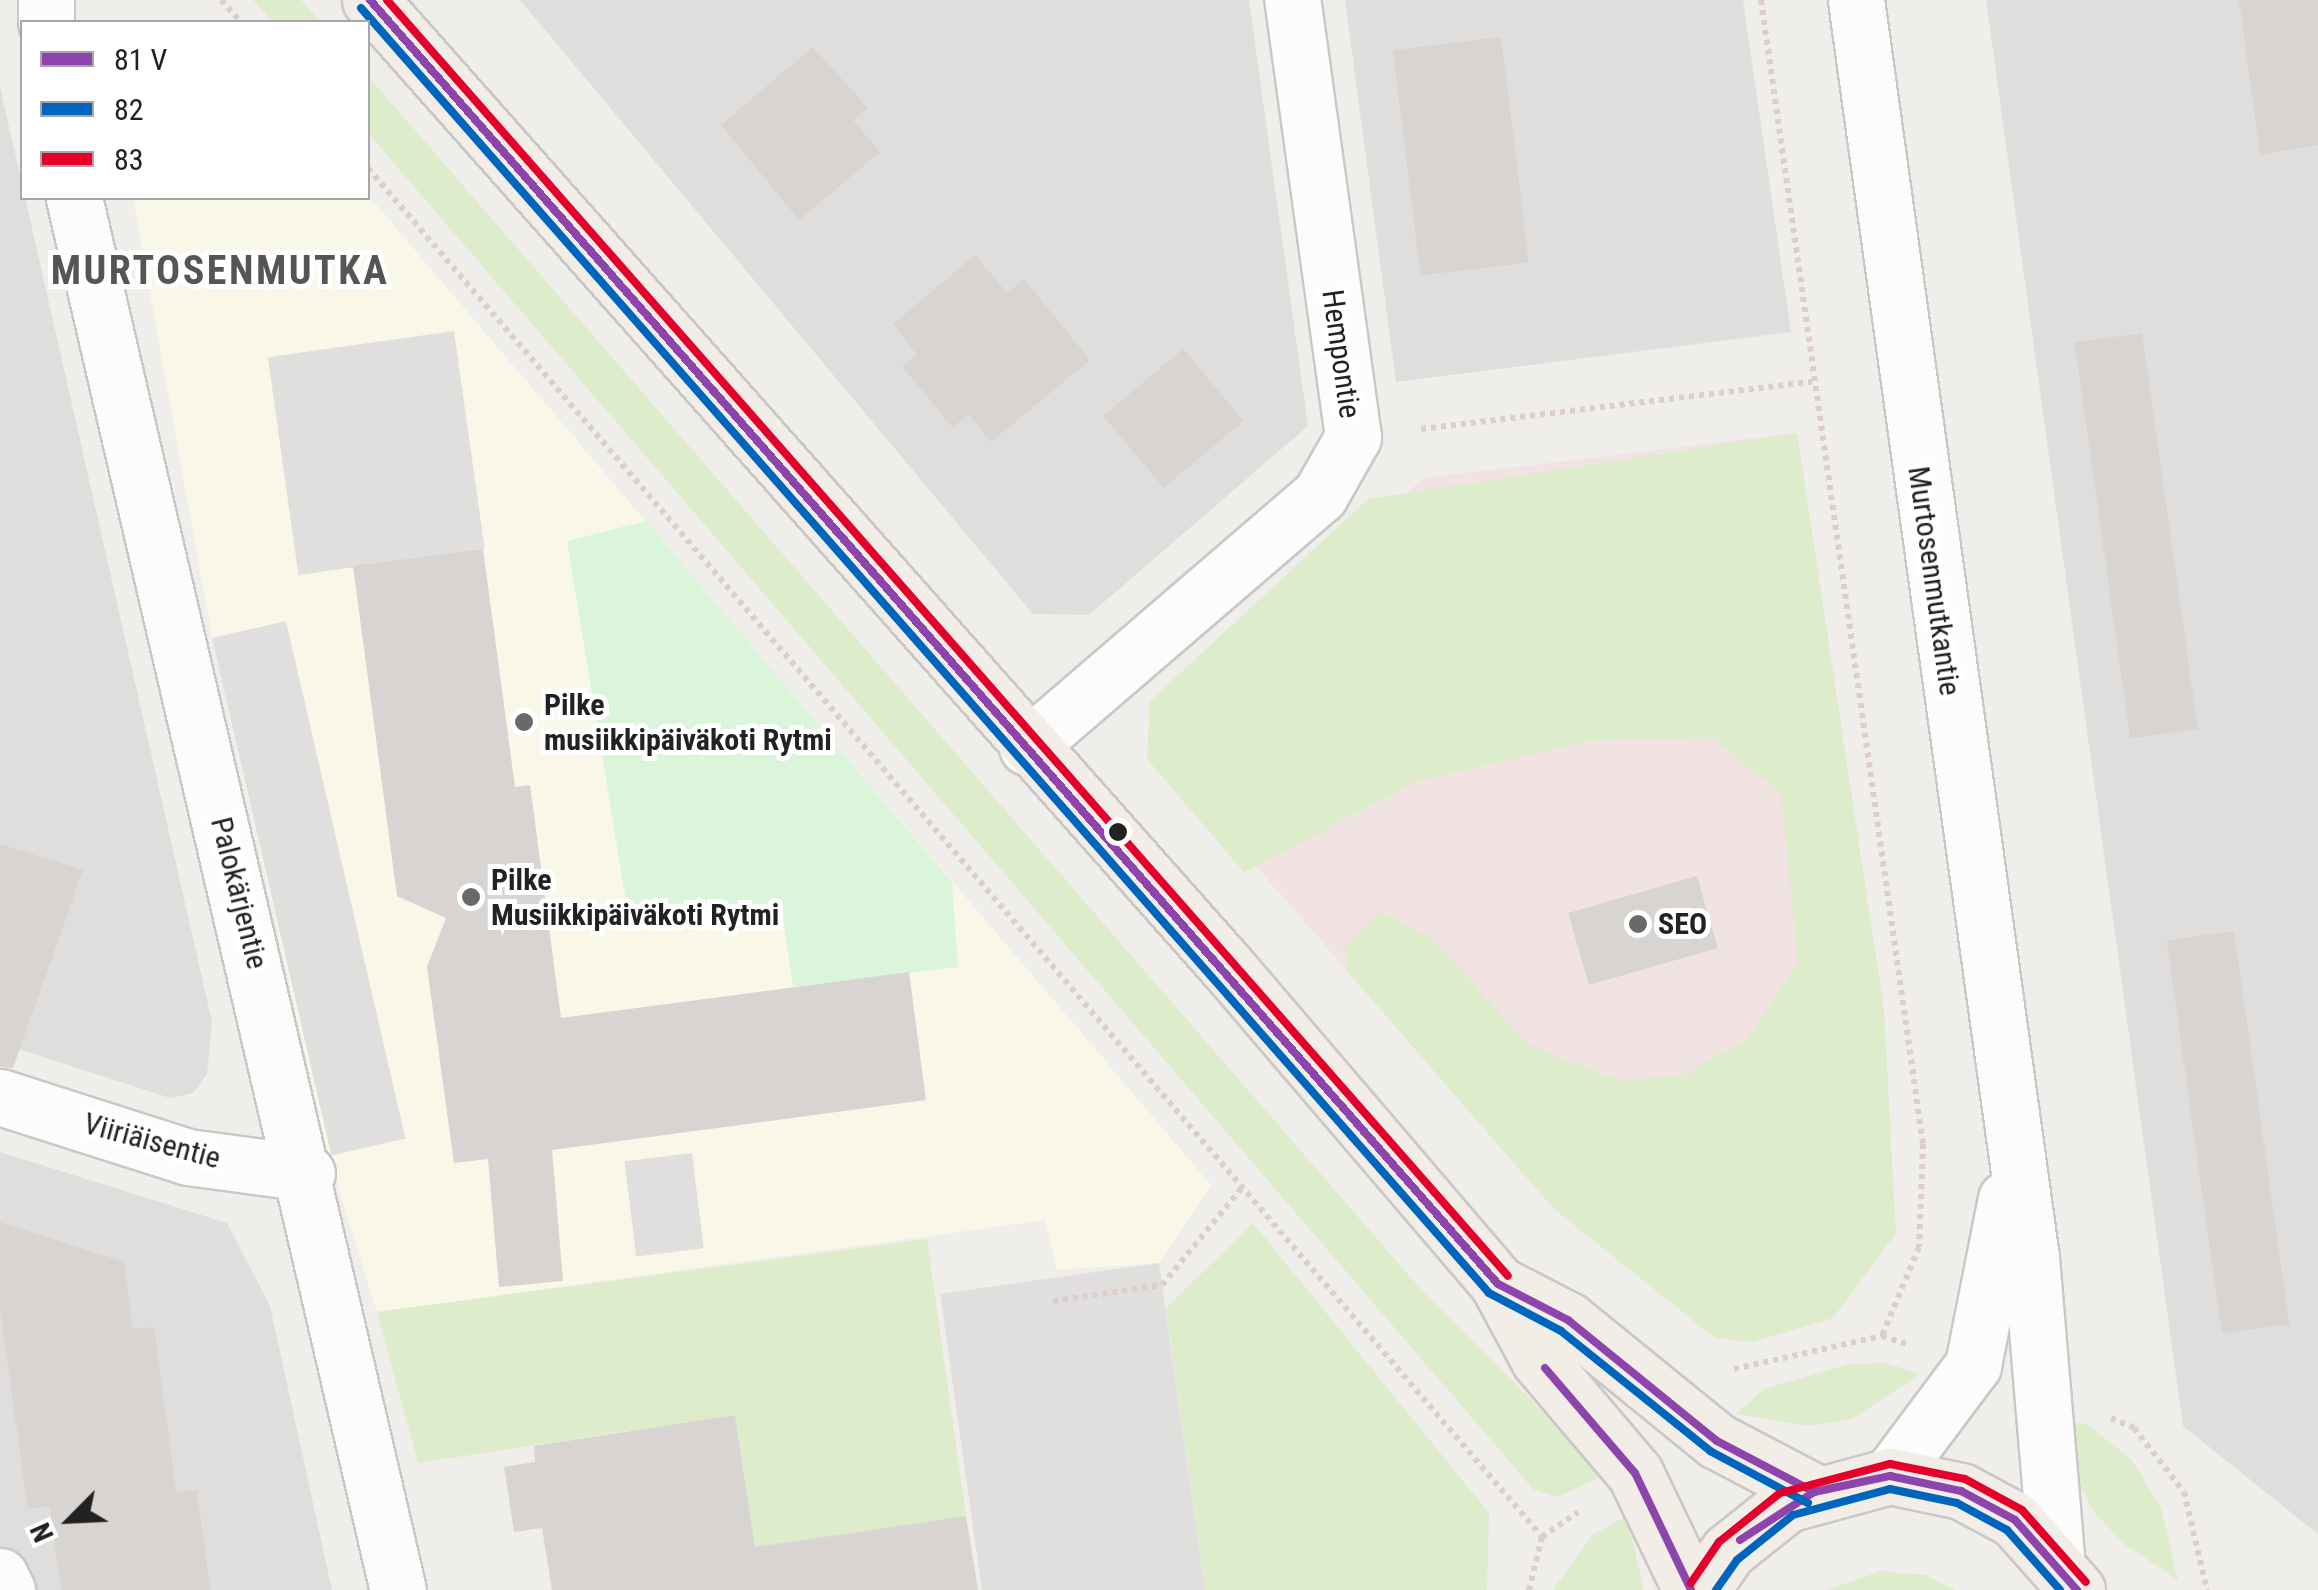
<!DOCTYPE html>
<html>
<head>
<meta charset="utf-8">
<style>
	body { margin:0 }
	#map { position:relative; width:2318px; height:1590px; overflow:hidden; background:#f0eeeb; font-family:"Roboto Condensed",sans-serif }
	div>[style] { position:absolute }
	.residential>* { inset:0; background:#dfdedc }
	.commercial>* { inset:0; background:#f1e3e1 }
	.education>* { inset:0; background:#f8f7e8 }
	.grass>* { inset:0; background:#ddeccb }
	.park>* { inset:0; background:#daf5da }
	.parking>* { inset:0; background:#e0dfde; transform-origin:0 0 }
	.building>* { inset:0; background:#d7d4d2; transform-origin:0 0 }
	.path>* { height:6px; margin-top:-3px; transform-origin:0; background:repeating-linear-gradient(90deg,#dccecd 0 5px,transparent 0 10px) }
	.roads { filter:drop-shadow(2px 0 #c9c8c7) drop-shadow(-2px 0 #c9c8c7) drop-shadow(0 2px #c9c8c7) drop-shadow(0 -2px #c9c8c7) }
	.minor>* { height:55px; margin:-27.5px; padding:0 27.5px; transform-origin:27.5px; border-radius:27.5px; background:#fdfcfc }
	.major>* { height:55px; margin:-27.5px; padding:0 27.5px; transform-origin:27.5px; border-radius:27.5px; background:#f3ede7 }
	.bus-1>* { height:8px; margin:-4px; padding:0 4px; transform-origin:4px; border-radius:4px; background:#8e44ad }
	.bus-2>* { height:8px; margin:-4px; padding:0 4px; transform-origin:4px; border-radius:4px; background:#0065bd }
	.bus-3>* { height:8px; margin:-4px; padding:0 4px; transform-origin:4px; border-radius:4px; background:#e4002b }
	.dots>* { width:28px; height:28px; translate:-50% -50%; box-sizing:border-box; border:5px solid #fff; border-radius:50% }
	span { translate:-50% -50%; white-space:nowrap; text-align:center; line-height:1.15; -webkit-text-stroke:10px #fff; paint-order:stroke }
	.street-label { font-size:30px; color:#222 }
	.poi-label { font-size:30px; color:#222; font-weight:700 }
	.left { translate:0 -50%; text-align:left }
	.district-label { font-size:40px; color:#555; font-weight:700; letter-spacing:2.5px }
	.legend { position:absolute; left:20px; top:20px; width:350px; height:180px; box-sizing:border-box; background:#fff; border:2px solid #a7a7a7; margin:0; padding:12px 18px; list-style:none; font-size:30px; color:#222 }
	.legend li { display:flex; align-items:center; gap:20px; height:50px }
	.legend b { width:50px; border:2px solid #a7a7a7 }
	.north { position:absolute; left:20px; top:1470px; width:100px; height:100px; -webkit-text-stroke:8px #fff; paint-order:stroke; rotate:246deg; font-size:28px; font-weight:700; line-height:40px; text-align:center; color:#222 }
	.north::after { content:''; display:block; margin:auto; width:35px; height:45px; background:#222; clip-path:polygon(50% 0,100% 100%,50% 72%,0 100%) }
</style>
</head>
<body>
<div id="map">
	<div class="residential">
		<div style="clip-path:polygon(520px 0,1249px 0,1308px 426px,1089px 615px,1033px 614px)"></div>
		<div style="clip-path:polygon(1345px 0,1743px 0,1791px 332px,1396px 382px)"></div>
		<div style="clip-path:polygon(1986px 0,2318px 0,2318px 1534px,2183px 1426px)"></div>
		<div style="clip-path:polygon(0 87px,212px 1022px,207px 1074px,193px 1093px,170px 1098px,0 1043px)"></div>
		<div style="clip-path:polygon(0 1152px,227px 1223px,270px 1306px,332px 1590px,0 1590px)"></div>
	</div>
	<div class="commercial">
		<div style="clip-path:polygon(1797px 433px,1884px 1010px,1553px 1208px,1165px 761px,1167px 696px,1424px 478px)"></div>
	</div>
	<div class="education">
		<div style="clip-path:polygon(368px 195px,1211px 1185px,1159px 1263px,1057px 1270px,1045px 1220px,377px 1312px,328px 1155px,212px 637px,133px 198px)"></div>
	</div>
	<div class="grass">
		<div style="clip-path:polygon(253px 0,301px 0,321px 22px,273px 22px)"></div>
		<div style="clip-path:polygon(368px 76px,1412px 1279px,1605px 1475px,1557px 1497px,1533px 1489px,368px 133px)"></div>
		<div style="clip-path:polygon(1797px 433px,1884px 1010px,1896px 1233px,1833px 1318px,1753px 1342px,1715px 1338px,1553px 1208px,1348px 972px,1345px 947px,1380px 912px,1431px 937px,1527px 1044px,1620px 1081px,1683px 1075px,1747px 1039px,1798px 962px,1781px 794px,1711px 737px,1589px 741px,1418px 781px,1244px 872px,1147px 759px,1150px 701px,1368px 499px)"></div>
		<div style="clip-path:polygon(1253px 1223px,1489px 1513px,1487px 1590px,1205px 1590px,1166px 1308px)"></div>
		<div style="clip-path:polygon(927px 1239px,966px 1516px,755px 1547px,735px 1415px,418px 1463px,377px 1312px)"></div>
		<div style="clip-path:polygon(1886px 1363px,1920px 1374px,1852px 1419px,1808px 1426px,1736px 1414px,1764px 1389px,1849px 1364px)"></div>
		<div style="clip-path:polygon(2067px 1420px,2088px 1425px,2131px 1459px,2161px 1507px,2178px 1580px,2124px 1544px,2094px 1512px,2071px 1467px)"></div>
		<div style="clip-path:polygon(1627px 1516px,1644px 1590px,1553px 1590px,1593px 1534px)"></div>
		<div style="clip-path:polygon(1881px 1571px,1925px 1575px,1955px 1590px,1826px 1590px)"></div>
	</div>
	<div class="park">
		<div style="clip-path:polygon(646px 521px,952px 882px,958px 967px,793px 987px,781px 905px,630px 926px,567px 541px)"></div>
	</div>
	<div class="parking">
		<div style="left:454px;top:331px;width:220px;height:188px;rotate:82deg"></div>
		<div style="left:286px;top:621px;width:531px;height:76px;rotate:77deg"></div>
		<div style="left:692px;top:1153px;width:96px;height:68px;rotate:83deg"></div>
		<div style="left:1159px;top:1263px;width:330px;height:221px;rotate:82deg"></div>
	</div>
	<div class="building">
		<div style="clip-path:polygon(2239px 0,2318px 0,2318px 145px,2260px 154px)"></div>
		<div style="left:1501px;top:37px;width:227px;height:109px;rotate:83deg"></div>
		<div style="clip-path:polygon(813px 47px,868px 108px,853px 120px,880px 152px,799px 220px,721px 125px)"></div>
		<div style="clip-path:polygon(975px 255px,1007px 293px,1024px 279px,1090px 360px,991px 442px,969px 415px,952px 427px,902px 366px,917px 355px,893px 324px)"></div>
		<div style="left:2142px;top:333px;width:400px;height:68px;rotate:82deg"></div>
		<div style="left:1183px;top:349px;width:94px;height:104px;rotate:50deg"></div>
		<div style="clip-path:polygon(483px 549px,515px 787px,530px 785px,561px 1018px,909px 972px,926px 1100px,552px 1150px,563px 1281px,499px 1287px,488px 1159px,454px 1163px,427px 967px,446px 918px,397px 896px,353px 566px)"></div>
		<div style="clip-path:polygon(0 844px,83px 870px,13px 1068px,0 1067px)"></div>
		<div style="left:1697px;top:876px;width:75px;height:134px;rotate:74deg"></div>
		<div style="left:2234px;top:931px;width:397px;height:68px;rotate:82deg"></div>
		<div style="clip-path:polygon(0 1222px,124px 1262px,133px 1329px,154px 1327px,176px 1492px,197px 1490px,210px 1590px,61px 1590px,50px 1506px,28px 1509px,0 1310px)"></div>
		<div style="clip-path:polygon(735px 1415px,755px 1547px,966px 1516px,978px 1590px,552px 1590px,542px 1528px,514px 1532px,504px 1467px,535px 1462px,534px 1446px)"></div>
	</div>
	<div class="path">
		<div style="left:221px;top:0;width:30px;rotate:48deg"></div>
		<div style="left:1761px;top:0;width:1155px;rotate:81.94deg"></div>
		<div style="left:1923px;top:1144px;width:103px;rotate:92.2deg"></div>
		<div style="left:1919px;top:1247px;width:96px;rotate:112.6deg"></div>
		<div style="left:368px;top:168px;width:1803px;rotate:49.38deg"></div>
		<div style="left:1542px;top:1537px;width:55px;rotate:103.8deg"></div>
		<div style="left:1421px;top:429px;width:394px;rotate:-6.9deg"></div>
		<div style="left:1053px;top:1301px;width:110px;rotate:-8.4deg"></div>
		<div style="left:1162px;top:1285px;width:129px;rotate:-50.6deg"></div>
		<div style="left:1734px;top:1369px;width:152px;rotate:-12.6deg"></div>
		<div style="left:1882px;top:1336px;width:26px;rotate:18deg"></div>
		<div style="left:2111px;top:1418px;width:25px;rotate:23deg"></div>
		<div style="left:2134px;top:1428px;width:81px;rotate:52deg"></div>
		<div style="left:2184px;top:1492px;width:101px;rotate:76.8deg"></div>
		<div style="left:1542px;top:1537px;width:44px;rotate:-34.8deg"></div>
	</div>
	<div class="roads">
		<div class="minor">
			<div style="left:1856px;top:0;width:1270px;rotate:82.08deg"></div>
			<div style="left:2031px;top:1258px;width:300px;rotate:85.2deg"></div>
			<div style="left:46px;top:22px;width:22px;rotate:-90deg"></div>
			<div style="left:74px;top:198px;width:1429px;rotate:76.9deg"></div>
			<div style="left:1027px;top:747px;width:386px;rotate:-40.7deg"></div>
			<div style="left:1320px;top:495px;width:67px;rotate:-60.4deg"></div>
			<div style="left:1353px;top:437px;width:441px;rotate:-97.9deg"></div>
			<div style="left:0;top:1097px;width:197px;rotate:17.7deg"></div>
			<div style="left:188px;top:1157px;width:120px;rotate:7.7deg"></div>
			<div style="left:1890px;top:1476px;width:139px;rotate:-53.2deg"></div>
			<div style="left:1973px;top:1365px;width:169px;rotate:-78.8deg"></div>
			<div style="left:0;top:1576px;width:16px;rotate:63deg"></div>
		</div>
		<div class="major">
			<div style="left:370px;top:0;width:1296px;rotate:48.44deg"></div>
			<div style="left:1230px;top:970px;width:413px;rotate:49.5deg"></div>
			<div style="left:1498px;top:1284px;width:86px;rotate:61.7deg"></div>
			<div style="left:1539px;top:1360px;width:148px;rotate:49.7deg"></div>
			<div style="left:1635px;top:1473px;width:130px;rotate:64.4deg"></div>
			<div style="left:1498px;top:1284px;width:79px;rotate:27.2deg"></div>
			<div style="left:1568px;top:1320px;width:192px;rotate:39.1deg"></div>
			<div style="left:1717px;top:1441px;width:110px;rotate:27.7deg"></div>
			<div style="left:1701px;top:1590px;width:47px;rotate:-55.3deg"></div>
			<div style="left:1728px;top:1551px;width:75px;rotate:-38.5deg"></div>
			<div style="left:1787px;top:1504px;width:107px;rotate:-15.2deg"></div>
			<div style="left:1890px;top:1476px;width:73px;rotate:11.9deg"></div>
			<div style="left:1961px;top:1491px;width:61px;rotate:28.2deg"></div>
			<div style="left:2015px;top:1520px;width:94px;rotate:48.5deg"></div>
		</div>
	</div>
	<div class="bus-1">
		<div style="left:370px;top:0;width:1709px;rotate:48.7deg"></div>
		<div style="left:1498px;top:1284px;width:79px;rotate:27.2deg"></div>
		<div style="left:1568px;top:1320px;width:192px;rotate:39.1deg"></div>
		<div style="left:1717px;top:1441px;width:110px;rotate:27.7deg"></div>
		<div style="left:1545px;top:1368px;width:138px;rotate:49.4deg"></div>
		<div style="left:1635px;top:1473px;width:130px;rotate:64.4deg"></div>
		<div style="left:1740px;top:1540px;width:88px;rotate:-33deg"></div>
		<div style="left:1814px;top:1492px;width:78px;rotate:-11.9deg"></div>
		<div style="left:1890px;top:1476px;width:73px;rotate:11.9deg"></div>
		<div style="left:1961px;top:1491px;width:61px;rotate:28.2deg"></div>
		<div style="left:2015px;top:1520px;width:94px;rotate:48.5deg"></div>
	</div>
	<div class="bus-2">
		<div style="left:361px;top:8px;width:1710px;rotate:48.72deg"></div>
		<div style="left:1489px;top:1293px;width:81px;rotate:27.8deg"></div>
		<div style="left:1561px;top:1331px;width:191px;rotate:38.8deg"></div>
		<div style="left:1710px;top:1451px;width:111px;rotate:28deg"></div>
		<div style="left:1716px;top:1590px;width:37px;rotate:-55deg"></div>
		<div style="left:1737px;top:1560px;width:72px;rotate:-38.8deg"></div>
		<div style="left:1793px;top:1515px;width:100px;rotate:-15deg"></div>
		<div style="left:1890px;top:1489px;width:68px;rotate:11.8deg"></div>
		<div style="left:1957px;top:1503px;width:57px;rotate:28.4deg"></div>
		<div style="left:2007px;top:1530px;width:80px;rotate:48.5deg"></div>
	</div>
	<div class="bus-3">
		<div style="left:387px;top:0;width:1698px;rotate:48.7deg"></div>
		<div style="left:1691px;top:1583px;width:50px;rotate:-55.7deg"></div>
		<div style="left:1719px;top:1542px;width:78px;rotate:-38.8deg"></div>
		<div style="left:1780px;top:1493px;width:114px;rotate:-14.8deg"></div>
		<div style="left:1890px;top:1464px;width:76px;rotate:11.3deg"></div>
		<div style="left:1965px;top:1479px;width:65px;rotate:28.5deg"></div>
		<div style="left:2022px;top:1510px;width:96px;rotate:48.4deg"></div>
	</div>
	<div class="dots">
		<div style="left:524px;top:722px;background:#6a6968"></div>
		<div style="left:1118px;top:832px;background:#222"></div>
		<div style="left:471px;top:897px;background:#6a6968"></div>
		<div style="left:1638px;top:924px;background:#6a6968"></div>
	</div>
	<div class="street-label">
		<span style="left:1341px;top:354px;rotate:82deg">Hempontie</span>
		<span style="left:1934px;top:581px;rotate:82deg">Murtosenmutkantie</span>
		<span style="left:239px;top:893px;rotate:76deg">Palokärjentie</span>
		<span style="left:152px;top:1141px;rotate:15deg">Viiriäisentie</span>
	</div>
	<div class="poi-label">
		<span class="left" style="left:544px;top:722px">Pilke<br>musiikkipäiväkoti Rytmi</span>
		<span class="left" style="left:491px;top:897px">Pilke<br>Musiikkipäiväkoti Rytmi</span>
		<span class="left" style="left:1658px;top:924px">SEO</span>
	</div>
	<div class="district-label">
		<span style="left:220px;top:271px">MURTOSENMUTKA</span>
	</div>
	<ul class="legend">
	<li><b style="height:12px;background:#8e44ad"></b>81 V</li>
	<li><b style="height:12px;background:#0065bd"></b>82</li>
	<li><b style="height:12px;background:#e4002b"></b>83</li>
	</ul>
	<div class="north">N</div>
</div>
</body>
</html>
